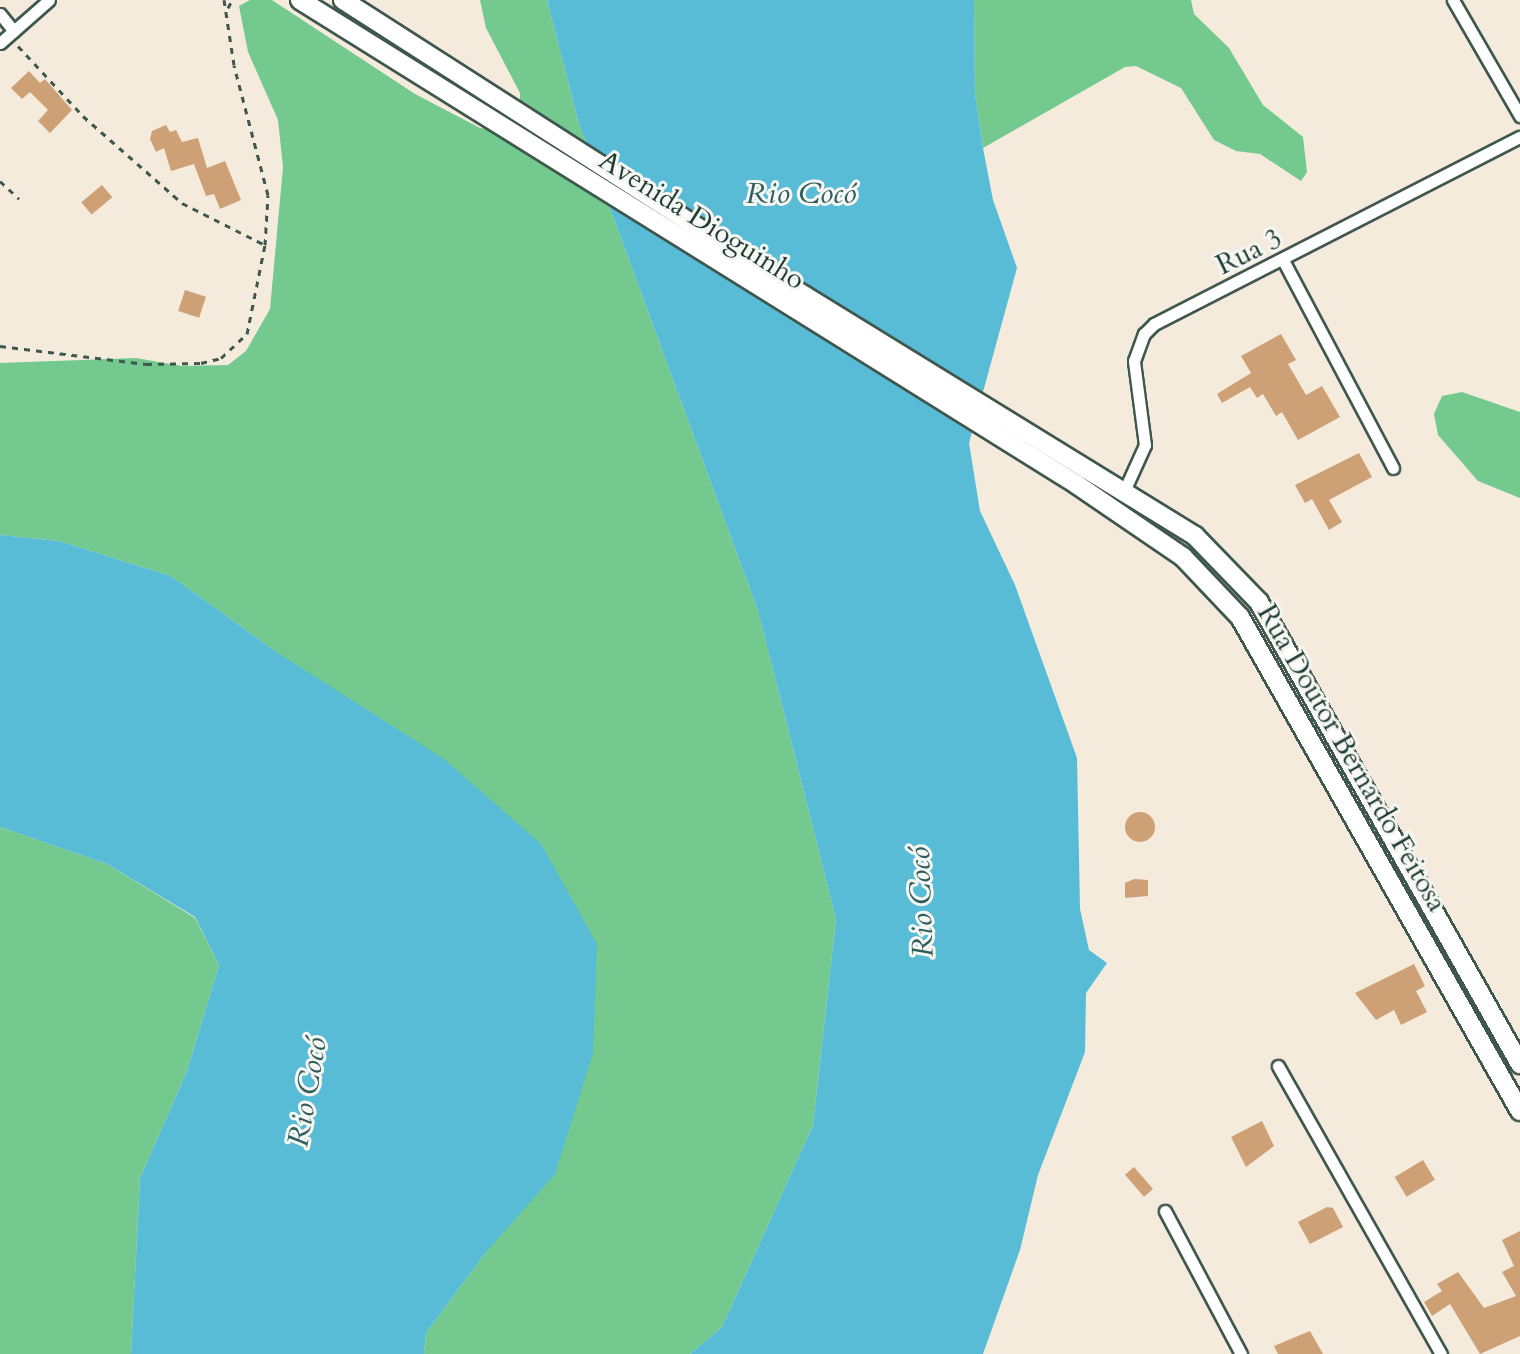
<!DOCTYPE html>
<html>
<head>
<meta charset="utf-8">
<style>
	body { margin:0 }
	#map { position:relative; width:1520px; height:1354px; overflow:hidden; background:#f4ebdc; font-family:Cardo,serif }
	div>[style] { position:absolute }
	.green>* { inset:0; background:#73c98e }
	.water>* { inset:0; background:#58bcd7 }
	.building>* { inset:0; background:#cea075; transform-origin:0 0 }
	.round { border-radius:50% }
	.path>* { height:3px; margin-top:-1.5px; transform-origin:0; background:repeating-linear-gradient(90deg,#3f574d 0 6px,transparent 0 12px) }
	.roads { filter:drop-shadow(2px 0 #3f574d) drop-shadow(-2px 0 #3f574d) drop-shadow(0 2px #3f574d) drop-shadow(0 -2px #3f574d) }
	.minor>* { height:11px; margin:-5.5px; padding:0 5.5px; transform-origin:5.5px; border-radius:5.5px; background:#fff }
	.primary>* { height:18px; margin:-9px; padding:0 9px; transform-origin:9px; border-radius:9px; background:#fff }
	span { translate:-50% -50%; white-space:nowrap; text-align:center; line-height:1.15; -webkit-text-stroke:6px #f6f6f2; paint-order:stroke }
	.street-label { font-size:28px; color:#1f3d34 }
	.water-label { font-size:30px; color:#2d5d5d; font-style:italic }
</style>
</head>
<body>
<div id="map">
	<div class="green">
		<div style="clip-path:polygon(250px 0,272px 0,415px 94px,480px 128px,502px 131px,520px 115px,520px 93px,486px 28px,480px 0,547px 0,578px 121px,758px 611px,836px 919px,813px 1125px,722px 1327px,690px 1354px,424px 1354px,426px 1333px,486px 1252px,278px 653px,171px 576px,59px 541px,0 535px,0 363px,136px 358px,182px 366px,228px 365px,246px 351px,270px 309px,283px 167px,278px 120px,248px 52px,239px 6px)"></div>
		<div style="clip-path:polygon(974px 0,1191px 0,1194px 14px,1229px 48px,1263px 105px,1303px 137px,1307px 172px,1301px 181px,1260px 154px,1236px 151px,1214px 140px,1181px 88px,1136px 66px,1125px 67px,983px 148px,975px 93px)"></div>
		<div style="clip-path:polygon(1462px 392px,1520px 412px,1520px 498px,1478px 481px,1438px 435px,1434px 414px,1442px 396px)"></div>
		<div style="clip-path:polygon(0 827px,107px 864px,195px 918px,219px 965px,187px 1071px,140px 1178px,131px 1354px,0 1354px)"></div>
	</div>
	<div class="water">
		<div style="clip-path:polygon(547px 0,974px 0,975px 93px,983px 148px,993px 200px,1017px 268px,969px 443px,980px 511px,1015px 585px,1077px 758px,1080px 909px,1089px 950px,1107px 963px,1086px 993px,1085px 1052px,1038px 1175px,1020px 1250px,983px 1354px,690px 1354px,722px 1327px,813px 1125px,836px 919px,758px 611px,578px 121px)"></div>
		<div style="clip-path:polygon(0 535px,59px 541px,171px 576px,278px 653px,444px 759px,541px 844px,597px 944px,593px 1053px,555px 1174px,486px 1252px,426px 1333px,424px 1354px,131px 1354px,140px 1178px,187px 1071px,219px 965px,195px 917px,107px 864px,0 827px)"></div>
	</div>
	<div class="building">
		<div style="clip-path:polygon(29px 71px,40px 83px,45px 79px,72px 110px,50px 133px,38px 121px,48px 110px,30px 92px,22px 99px,11px 88px)"></div>
		<div style="clip-path:polygon(166px 125px,170px 132px,176px 130px,182px 142px,198px 138px,207px 168px,225px 161px,241px 200px,220px 209px,214px 194px,206px 196px,194px 164px,171px 171px,164px 148px,156px 152px,150px 139px,152px 131px)"></div>
		<div style="left:102px;top:185px;width:16px;height:27px;rotate:50deg"></div>
		<div style="left:185px;top:290px;width:22px;height:22px;rotate:18deg"></div>
		<div style="clip-path:polygon(1281px 334px,1296px 360px,1288px 364px,1306px 395px,1322px 386px,1340px 417px,1298px 440px,1282px 412px,1276px 416px,1263px 394px,1257px 398px,1250px 387px,1222px 403px,1217px 394px,1251px 373px,1241px 356px)"></div>
		<div style="clip-path:polygon(1359px 453px,1372px 477px,1329px 500px,1342px 522px,1329px 530px,1312px 499px,1305px 503px,1295px 485px)"></div>
		<div class="round" style="left:1125px;top:812px;width:30px;height:30px"></div>
		<div style="clip-path:polygon(1134px 879px,1148px 880px,1148px 896px,1125px 898px,1125px 883px)"></div>
		<div style="clip-path:polygon(1414px 964px,1425px 986px,1416px 991px,1427px 1012px,1401px 1025px,1394px 1010px,1376px 1020px,1355px 993px)"></div>
		<div style="clip-path:polygon(1262px 1121px,1274px 1146px,1246px 1167px,1231px 1137px)"></div>
		<div style="left:1423px;top:1160px;width:23px;height:33px;rotate:59deg"></div>
		<div style="left:1134px;top:1167px;width:29px;height:12px;rotate:49deg"></div>
		<div style="clip-path:polygon(1327px 1207px,1333px 1208px,1343px 1227px,1310px 1244px,1298px 1222px)"></div>
		<div style="clip-path:polygon(1520px 1231px,1520px 1336px,1480px 1354px,1450px 1304px,1432px 1316px,1424px 1302px,1442px 1291px,1437px 1284px,1458px 1272px,1484px 1308px,1516px 1296px,1502px 1272px,1514px 1266px,1502px 1240px)"></div>
		<div style="clip-path:polygon(1310px 1331px,1323px 1354px,1278px 1354px,1274px 1346px)"></div>
	</div>
	<div class="path">
		<div style="left:228px;top:8px;width:9px;rotate:-63deg"></div>
		<div style="left:18px;top:46px;width:96px;rotate:47.1deg"></div>
		<div style="left:83px;top:116px;width:132px;rotate:41.3deg"></div>
		<div style="left:182px;top:203px;width:93px;rotate:26.8deg"></div>
		<div style="left:0;top:181px;width:26px;rotate:43deg"></div>
		<div style="left:0;top:346px;width:147px;rotate:7deg"></div>
		<div style="left:146px;top:364px;width:55px;rotate:-1deg"></div>
		<div style="left:201px;top:363px;width:21px;rotate:-14deg"></div>
		<div style="left:221px;top:358px;width:35px;rotate:-43deg"></div>
		<div style="left:247px;top:334px;width:91px;rotate:-78.6deg"></div>
		<div style="left:265px;top:245px;width:50px;rotate:-86.6deg"></div>
		<div style="left:268px;top:195px;width:134px;rotate:-104.7deg"></div>
		<div style="left:234px;top:65px;width:66px;rotate:-98.7deg"></div>
	</div>
	<div class="roads">
		<div class="minor">
			<div style="left:1453px;top:0;width:134px;rotate:60deg"></div>
			<div style="left:0;top:14px;width:22px;rotate:51deg"></div>
			<div style="left:0;top:43px;width:65px;rotate:-41.3deg"></div>
			<div style="left:1284px;top:262px;width:233px;rotate:62.1deg"></div>
			<div style="left:1125px;top:489px;width:48px;rotate:-65.6deg"></div>
			<div style="left:1145px;top:445px;width:85px;rotate:-97.5deg"></div>
			<div style="left:1134px;top:361px;width:29px;rotate:-70deg"></div>
			<div style="left:1144px;top:334px;width:14px;rotate:-45deg"></div>
			<div style="left:1154px;top:324px;width:411px;rotate:-27.1deg"></div>
			<div style="left:1278px;top:1066px;width:331px;rotate:60.5deg"></div>
			<div style="left:1165px;top:1211px;width:162px;rotate:62deg"></div>
		</div>
		<div class="primary">
			<div style="left:300px;top:0;width:915px;rotate:31.95deg"></div>
			<div style="left:1076px;top:484px;width:130px;rotate:34.3deg"></div>
			<div style="left:1183px;top:557px;width:83px;rotate:46.5deg"></div>
			<div style="left:1240px;top:617px;width:568px;rotate:60.46deg"></div>
			<div style="left:343px;top:0;width:549px;rotate:32.65deg"></div>
			<div style="left:805px;top:296px;width:458px;rotate:31.6deg"></div>
			<div style="left:1195px;top:536px;width:92px;rotate:45.9deg"></div>
			<div style="left:1259px;top:602px;width:531px;rotate:60.54deg"></div>
		</div>
	</div>
	<div class="street-label">
		<span style="left:702px;top:220px;rotate:32deg">Avenida Dioguinho</span>
		<span style="left:1249px;top:252px;rotate:-26deg">Rua 3</span>
		<span style="left:1352px;top:758px;rotate:60deg">Rua Doutor Bernardo Feitosa</span>
	</div>
	<div class="water-label">
		<span style="left:801px;top:194px">Rio Cocó</span>
		<span style="left:922px;top:902px;rotate:-92deg">Rio Cocó</span>
		<span style="left:308px;top:1092px;rotate:-80deg">Rio Cocó</span>
	</div>
</div>
</body>
</html>
